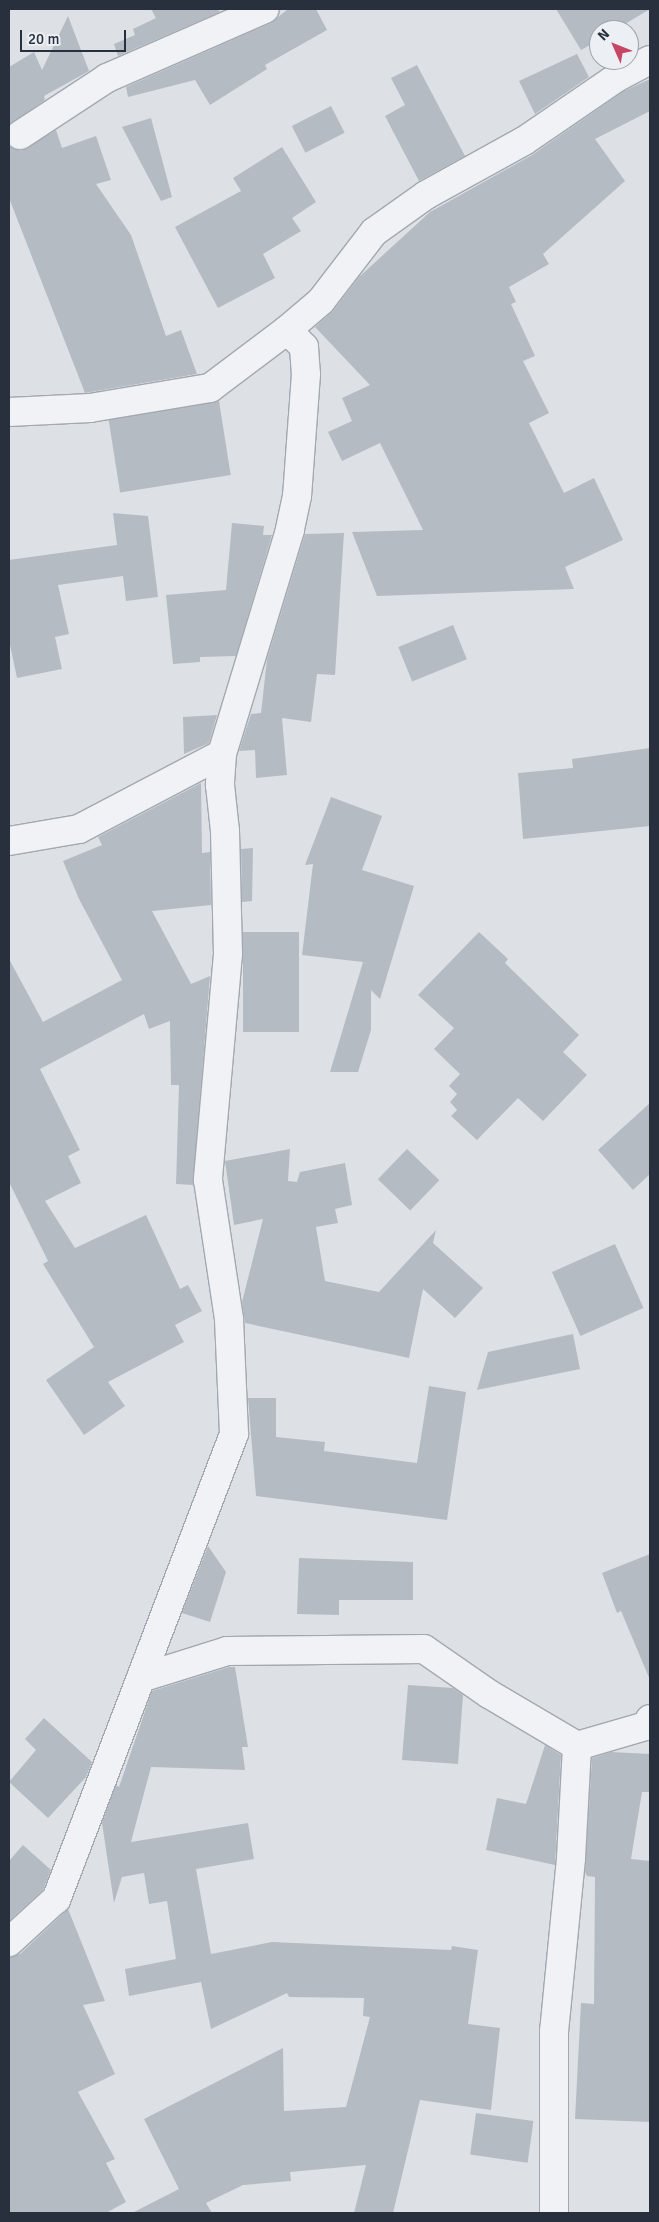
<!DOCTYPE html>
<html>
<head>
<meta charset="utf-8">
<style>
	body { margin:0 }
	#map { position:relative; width:659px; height:2222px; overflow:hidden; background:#dde1e6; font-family:Signika,sans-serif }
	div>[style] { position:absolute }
	.building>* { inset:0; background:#b5bbc3; transform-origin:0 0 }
	.roads { filter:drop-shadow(1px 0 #a3a8b0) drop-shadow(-1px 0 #a3a8b0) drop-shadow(0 1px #a3a8b0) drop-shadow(0 -1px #a3a8b0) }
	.minor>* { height:28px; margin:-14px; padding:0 14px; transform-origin:14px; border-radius:14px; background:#f0f2f5 }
	.tertiary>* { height:28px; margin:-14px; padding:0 14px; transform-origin:14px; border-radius:14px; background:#f0f2f5 }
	span { translate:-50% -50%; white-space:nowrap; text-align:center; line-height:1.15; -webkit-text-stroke:4px #ecf0f4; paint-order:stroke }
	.frame { position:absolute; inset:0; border:10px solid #27303c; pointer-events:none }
	.north { position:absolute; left:589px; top:20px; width:50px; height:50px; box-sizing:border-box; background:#ecf0f4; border:1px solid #9da3aa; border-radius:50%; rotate:314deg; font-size:14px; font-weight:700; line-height:20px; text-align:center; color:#27303c }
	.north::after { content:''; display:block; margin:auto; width:18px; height:22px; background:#c64763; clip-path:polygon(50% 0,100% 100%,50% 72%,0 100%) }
	.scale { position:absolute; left:20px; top:30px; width:106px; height:22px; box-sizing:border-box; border:2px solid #27303c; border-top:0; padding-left:6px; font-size:15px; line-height:18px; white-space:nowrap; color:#27303c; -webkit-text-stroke:4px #ecf0f4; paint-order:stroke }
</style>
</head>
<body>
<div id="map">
	<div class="building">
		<div style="clip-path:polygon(151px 9px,218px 9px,220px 12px,118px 56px,114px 44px,135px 35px,133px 29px,156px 18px)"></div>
		<div style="clip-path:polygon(288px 9px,316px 9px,327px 30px,265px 65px,267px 69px,210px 105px,195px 80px,128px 97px,126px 87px,271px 23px)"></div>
		<div style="clip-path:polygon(556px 9px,650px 9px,615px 30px,599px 30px,599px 40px,581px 50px)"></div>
		<div style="clip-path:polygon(68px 16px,89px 71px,44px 96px,45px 100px,9px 125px,9px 67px,34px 52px,42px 70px)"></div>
		<div style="clip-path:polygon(577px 54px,589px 77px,535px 114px,519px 81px)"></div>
		<div style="clip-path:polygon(417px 65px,465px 156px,419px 181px,385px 116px,405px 105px,391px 78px)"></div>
		<div style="clip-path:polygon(650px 79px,650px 111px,595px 139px,625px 181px,543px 254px,549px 264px,509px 287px,516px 302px,511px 304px,535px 356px,523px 361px,549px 413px,529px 423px,564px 493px,594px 478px,623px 540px,565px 567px,574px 589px,377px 596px,352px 532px,423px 530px,380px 443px,342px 461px,328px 432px,352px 421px,342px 398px,370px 385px,315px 327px,333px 311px,359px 277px,430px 212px,532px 155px,624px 91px)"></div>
		<div style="left:331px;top:106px;width:30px;height:44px;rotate:63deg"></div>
		<div style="clip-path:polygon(151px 118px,172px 197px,161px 201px,122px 127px)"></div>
		<div style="clip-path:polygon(56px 130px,62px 148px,96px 136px,111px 180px,96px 184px,131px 235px,166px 336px,181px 330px,197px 374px,85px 393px,9px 198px,9px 145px,21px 151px)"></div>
		<div style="clip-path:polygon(282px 147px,316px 202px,292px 218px,301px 231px,263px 254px,275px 278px,218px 308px,175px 227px,241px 191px,233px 178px)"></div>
		<div style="left:219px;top:401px;width:75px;height:112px;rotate:81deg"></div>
		<div style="clip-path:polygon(113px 513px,148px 516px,158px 597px,126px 601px,123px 576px,58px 585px,69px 634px,55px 637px,62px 669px,17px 678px,9px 640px,9px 560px,117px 545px)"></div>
		<div style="clip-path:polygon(232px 523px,264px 526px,263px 535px,272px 535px,236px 656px,200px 657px,200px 662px,173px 664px,166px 595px,226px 590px)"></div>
		<div style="clip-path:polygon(344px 533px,335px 675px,317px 674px,311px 722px,282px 718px,287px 775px,256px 778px,255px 750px,239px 751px,251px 714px,261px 713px,267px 659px,305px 534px)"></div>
		<div style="left:453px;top:625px;width:37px;height:59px;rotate:68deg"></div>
		<div style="clip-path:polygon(217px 715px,209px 743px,184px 754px,183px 717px)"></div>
		<div style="clip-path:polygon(650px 748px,650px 826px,523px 839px,518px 773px,573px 768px,572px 759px)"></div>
		<div style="clip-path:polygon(201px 783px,202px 853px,210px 852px,211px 905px,152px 911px,191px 984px,210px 976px,193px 1185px,176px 1184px,179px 1085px,171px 1085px,170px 1021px,149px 1029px,144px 1014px,40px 1069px,80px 1150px,68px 1156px,81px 1183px,45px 1201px,75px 1248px,146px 1215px,180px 1289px,188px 1285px,202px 1311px,175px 1325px,184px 1342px,108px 1382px,125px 1406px,84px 1435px,46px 1380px,94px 1347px,43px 1264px,48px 1261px,9px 1182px,9px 959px,43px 1022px,122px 980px,79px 899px,63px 861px,102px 845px,98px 837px)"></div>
		<div style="clip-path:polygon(331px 797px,382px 816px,362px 870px,414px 886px,380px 999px,371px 990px,371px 1030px,358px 1072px,330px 1072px,363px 962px,302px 955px,313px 864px,305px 865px)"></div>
		<div style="clip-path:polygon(253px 848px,252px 901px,242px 902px,241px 849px)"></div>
		<div style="left:243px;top:932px;width:56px;height:100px"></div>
		<div style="clip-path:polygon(479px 932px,508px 959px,505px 963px,579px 1035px,563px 1052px,587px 1075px,543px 1121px,518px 1098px,477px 1140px,451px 1116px,457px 1110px,450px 1102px,457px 1094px,449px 1086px,460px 1074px,434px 1049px,454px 1028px,418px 995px)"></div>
		<div style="clip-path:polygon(650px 1103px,650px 1174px,633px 1190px,598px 1150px)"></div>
		<div style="clip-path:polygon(290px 1149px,288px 1181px,297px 1182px,300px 1172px,345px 1163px,352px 1205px,335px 1209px,338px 1223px,316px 1227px,325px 1281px,379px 1292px,436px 1230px,433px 1243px,483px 1288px,455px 1318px,423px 1289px,409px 1358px,245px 1323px,242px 1302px,263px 1219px,234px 1225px,225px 1161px)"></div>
		<div style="left:407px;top:1149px;width:45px;height:42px;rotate:44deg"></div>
		<div style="left:615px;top:1244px;width:70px;height:69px;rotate:66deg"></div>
		<div style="clip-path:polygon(573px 1334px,580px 1369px,477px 1390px,488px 1352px)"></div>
		<div style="clip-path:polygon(429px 1386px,466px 1392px,447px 1520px,256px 1496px,248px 1398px,276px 1398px,276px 1437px,325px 1442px,324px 1451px,417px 1463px)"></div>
		<div style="clip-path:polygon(208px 1546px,226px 1572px,210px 1622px,182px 1613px)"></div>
		<div style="clip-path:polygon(650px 1554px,650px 1680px,621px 1611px,617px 1613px,602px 1573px)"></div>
		<div style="clip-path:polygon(299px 1558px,413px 1562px,413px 1600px,339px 1600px,339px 1615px,297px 1614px)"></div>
		<div style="clip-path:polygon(229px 1667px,235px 1667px,248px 1747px,242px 1747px,245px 1770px,151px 1767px,131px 1842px,248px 1823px,254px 1859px,196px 1869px,211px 1954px,272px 1942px,451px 1950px,452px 1946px,478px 1950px,468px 2024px,500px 2028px,491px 2110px,420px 2100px,393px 2213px,354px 2213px,366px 2165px,290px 2172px,291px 2181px,243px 2185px,206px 2203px,212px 2213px,132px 2213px,179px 2189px,144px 2119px,283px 2048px,284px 2111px,346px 2107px,370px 2017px,363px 2016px,364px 1998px,289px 1997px,287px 1993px,211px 2029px,201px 1982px,129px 1996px,125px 1969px,176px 1959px,167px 1901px,149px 1904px,144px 1873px,122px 1877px,114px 1903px,102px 1823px,116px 1785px,119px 1787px,152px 1691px)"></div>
		<div style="clip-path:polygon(408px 1685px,453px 1688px,463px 1695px,458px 1764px,402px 1760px)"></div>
		<div style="clip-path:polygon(44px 1718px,92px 1762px,86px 1777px,48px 1818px,9px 1782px,36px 1750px,25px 1739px)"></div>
		<div style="clip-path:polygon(545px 1745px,561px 1755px,555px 1865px,486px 1850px,497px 1798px,526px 1804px)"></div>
		<div style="clip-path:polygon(611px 1752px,650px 1754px,650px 1792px,642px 1792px,631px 1859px,650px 1861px,650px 2122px,575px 2119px,581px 2003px,594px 2004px,595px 1877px,587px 1876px,585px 1872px,592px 1758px)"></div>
		<div style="clip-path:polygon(23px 1845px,51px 1870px,43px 1890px,9px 1921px,9px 1861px)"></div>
		<div style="clip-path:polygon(68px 1909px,105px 2001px,83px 2005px,115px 2074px,78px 2092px,115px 2159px,106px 2163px,126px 2202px,106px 2213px,9px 2213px,9px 1957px,20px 1954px)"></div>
		<div style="left:476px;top:2113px;width:58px;height:42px;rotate:8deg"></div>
	</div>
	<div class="roads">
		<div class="minor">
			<div style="left:20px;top:135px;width:104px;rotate:-33.2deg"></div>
			<div style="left:107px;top:78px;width:172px;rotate:-23.6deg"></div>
			<div style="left:287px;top:330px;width:45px;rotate:-40.5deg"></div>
			<div style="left:321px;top:301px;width:87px;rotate:-52.5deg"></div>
			<div style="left:374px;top:232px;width:64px;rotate:-35.4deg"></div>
			<div style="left:426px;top:195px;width:112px;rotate:-28.9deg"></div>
			<div style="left:524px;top:141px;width:112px;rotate:-34.4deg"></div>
			<div style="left:616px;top:78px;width:38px;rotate:-28deg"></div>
			<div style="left:9px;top:841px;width:71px;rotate:-9.7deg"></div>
			<div style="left:79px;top:829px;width:161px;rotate:-27.7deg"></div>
			<div style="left:141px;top:1678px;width:90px;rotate:-17.4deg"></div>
			<div style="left:227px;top:1651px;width:197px;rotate:-0.6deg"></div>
			<div style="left:424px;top:1649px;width:79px;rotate:34.7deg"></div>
			<div style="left:489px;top:1694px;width:102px;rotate:30.6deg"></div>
			<div style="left:577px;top:1746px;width:72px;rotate:-16.2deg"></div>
			<div style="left:646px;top:1726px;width:8px;rotate:-60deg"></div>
			<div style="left:554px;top:2213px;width:181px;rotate:-90deg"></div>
			<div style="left:554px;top:2032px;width:175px;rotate:-84.4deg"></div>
			<div style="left:571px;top:1858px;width:112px;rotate:-86.9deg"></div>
		</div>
		<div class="tertiary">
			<div style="left:9px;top:412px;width:81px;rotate:-2.8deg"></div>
			<div style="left:90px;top:408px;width:122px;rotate:-9.5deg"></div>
			<div style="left:210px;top:388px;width:96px;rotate:-37deg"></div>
			<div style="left:287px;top:330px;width:24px;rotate:45deg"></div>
			<div style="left:304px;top:347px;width:27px;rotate:86deg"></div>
			<div style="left:306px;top:374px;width:122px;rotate:94.2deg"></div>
			<div style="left:297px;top:496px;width:35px;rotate:102deg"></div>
			<div style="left:290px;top:530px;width:234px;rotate:106.9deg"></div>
			<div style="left:222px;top:754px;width:31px;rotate:94deg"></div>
			<div style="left:220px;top:785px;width:46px;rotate:83.8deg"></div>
			<div style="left:225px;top:831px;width:123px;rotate:88.6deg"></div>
			<div style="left:228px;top:954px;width:227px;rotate:95.1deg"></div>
			<div style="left:208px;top:1180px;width:141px;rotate:81.4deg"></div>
			<div style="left:229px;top:1319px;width:115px;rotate:87.5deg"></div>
			<div style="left:234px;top:1434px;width:498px;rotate:110.9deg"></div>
			<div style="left:56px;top:1899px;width:64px;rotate:137.5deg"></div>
		</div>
	</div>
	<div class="frame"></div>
	<div class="north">N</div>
	<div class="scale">20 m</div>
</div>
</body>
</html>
